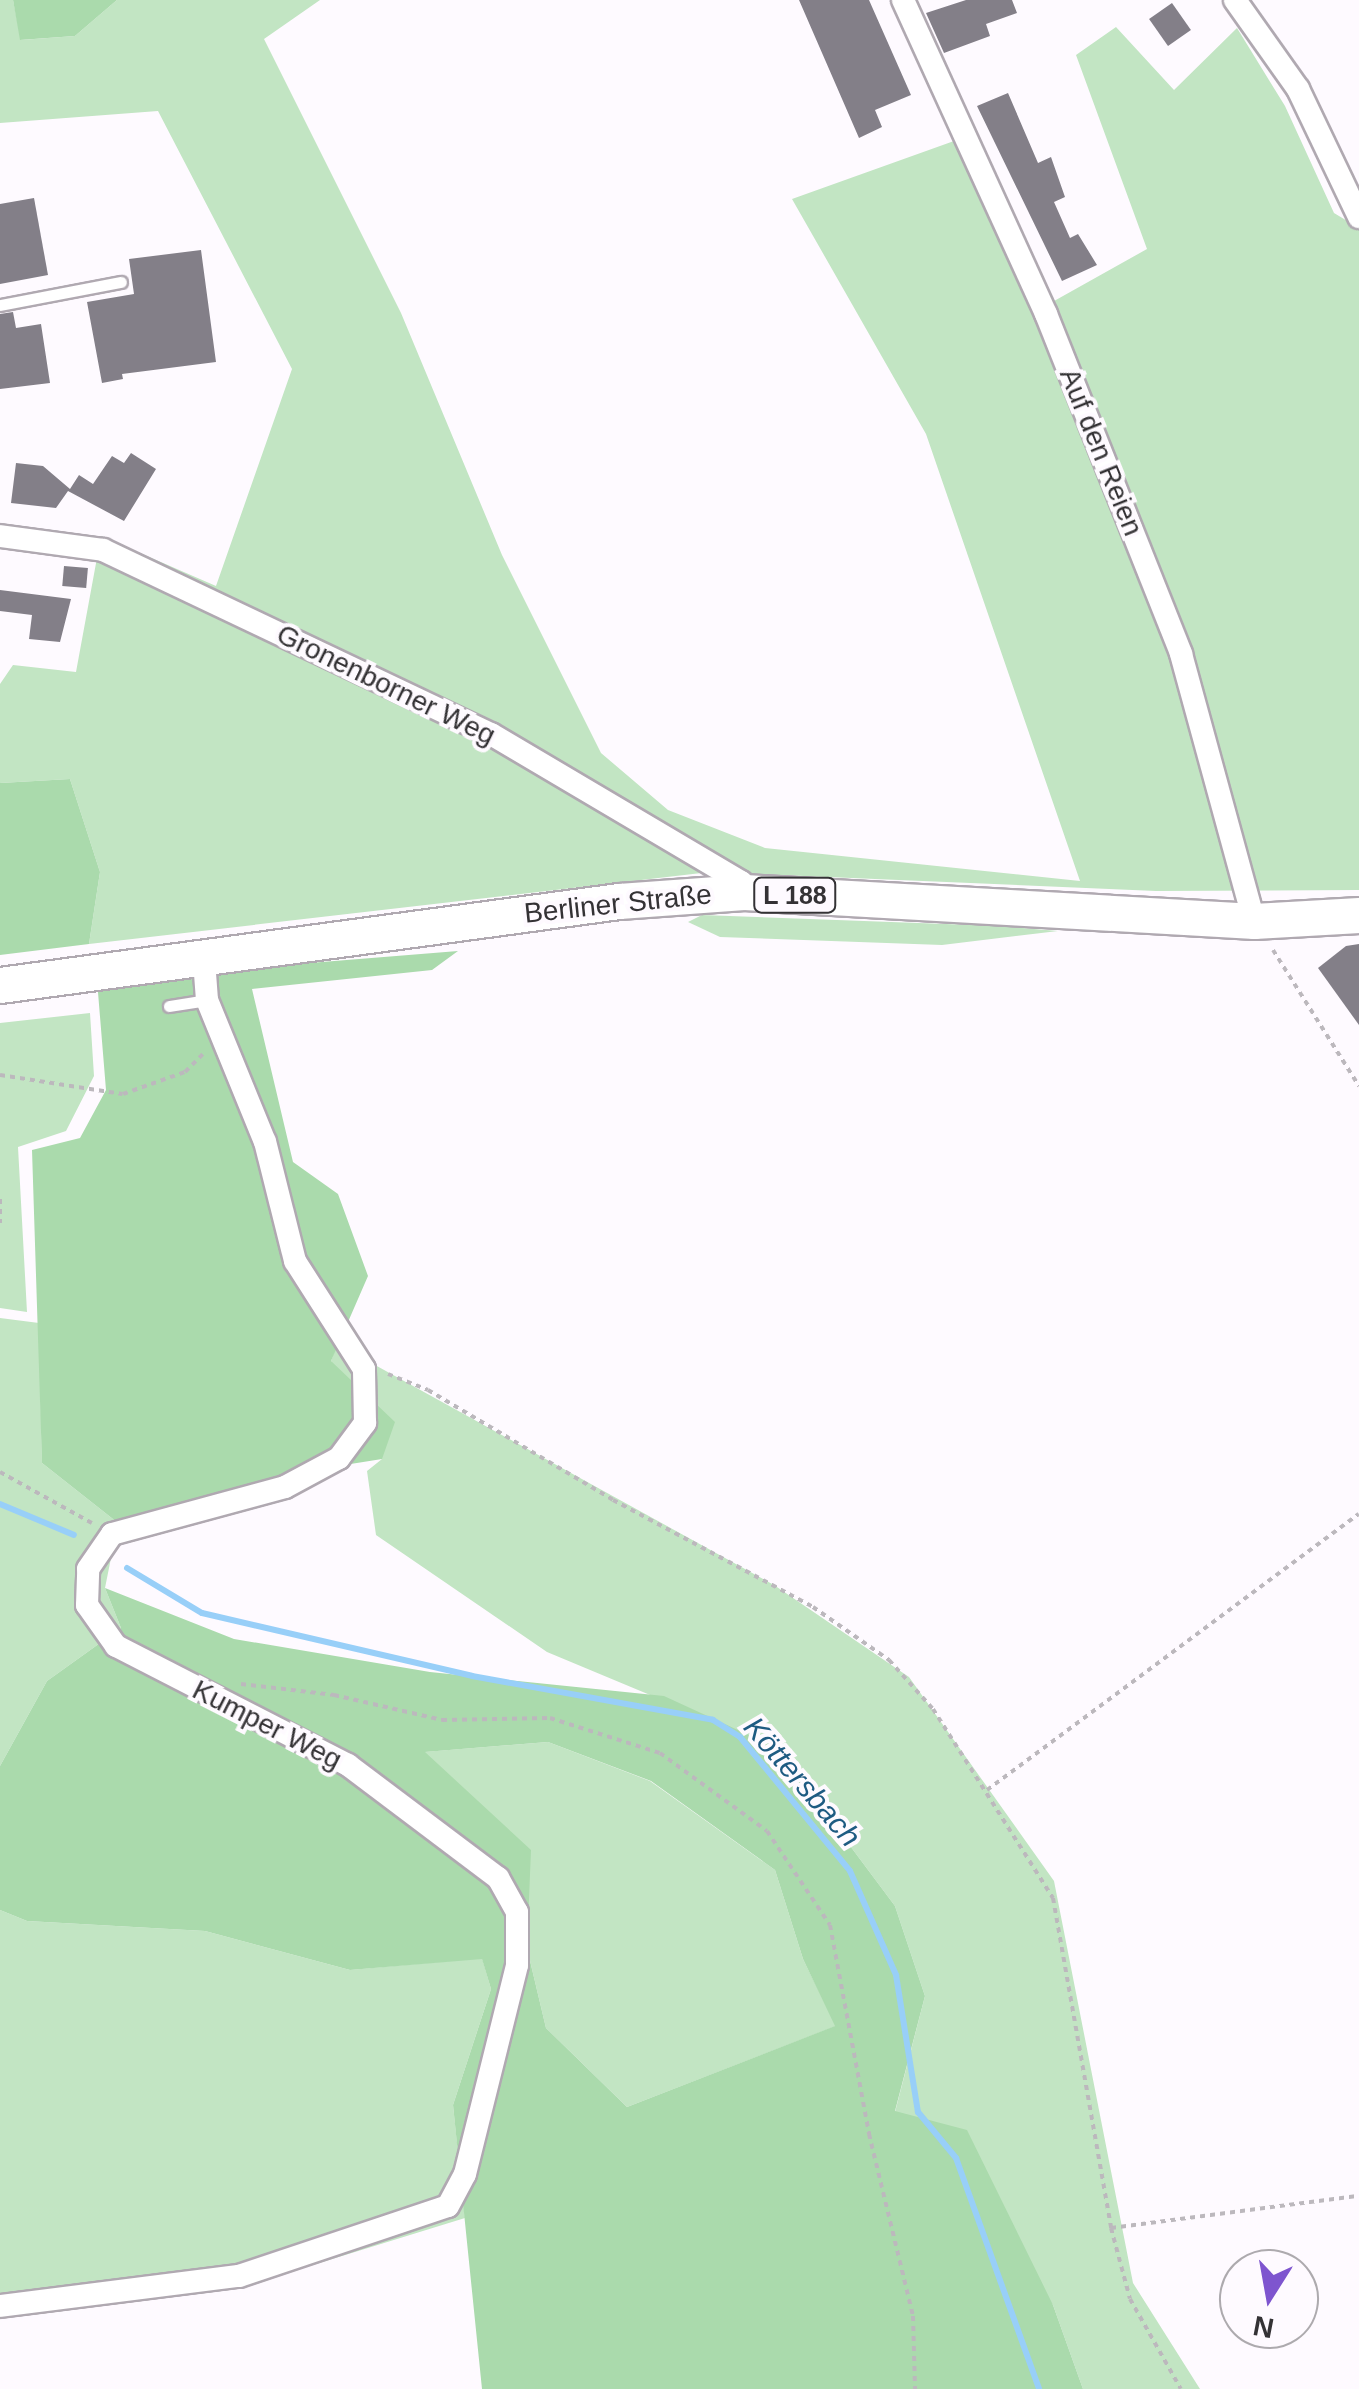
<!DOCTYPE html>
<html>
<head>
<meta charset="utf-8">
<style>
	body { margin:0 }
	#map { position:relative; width:1359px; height:2389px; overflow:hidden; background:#fefaff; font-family:Helvetica,sans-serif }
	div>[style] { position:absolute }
	.green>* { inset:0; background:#c2e5c3 }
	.forest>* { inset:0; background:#aadaac }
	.stream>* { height:6px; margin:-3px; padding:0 3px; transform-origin:3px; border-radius:3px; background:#98cff8 }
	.building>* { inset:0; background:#837f88; transform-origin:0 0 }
	.path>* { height:4px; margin-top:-2px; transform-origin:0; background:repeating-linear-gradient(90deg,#bcb8bd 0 5px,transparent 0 10px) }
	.roads { filter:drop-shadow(2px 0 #b0a9b1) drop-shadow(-2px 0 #b0a9b1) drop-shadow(0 2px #b0a9b1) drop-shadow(0 -2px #b0a9b1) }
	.service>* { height:11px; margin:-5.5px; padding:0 5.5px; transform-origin:5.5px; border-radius:5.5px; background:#fff }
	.minor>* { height:22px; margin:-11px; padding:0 11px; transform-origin:11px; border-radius:11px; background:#fff }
	.primary>* { height:35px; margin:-17.5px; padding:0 17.5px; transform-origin:17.5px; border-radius:17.5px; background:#fff }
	span { translate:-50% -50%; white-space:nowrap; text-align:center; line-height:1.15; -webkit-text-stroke:8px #fefaff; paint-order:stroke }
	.shield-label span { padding:2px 8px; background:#fefaff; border:2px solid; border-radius:8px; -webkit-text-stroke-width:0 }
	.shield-label { font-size:25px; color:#343235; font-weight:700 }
	.street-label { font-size:28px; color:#343235 }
	.water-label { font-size:30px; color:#1e5b82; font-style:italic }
	.north { position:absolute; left:1219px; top:2249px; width:100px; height:100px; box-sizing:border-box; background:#fefaff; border:2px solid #adaaae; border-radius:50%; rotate:191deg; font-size:28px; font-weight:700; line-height:40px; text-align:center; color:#343235 }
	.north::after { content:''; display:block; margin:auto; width:35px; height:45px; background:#7e55cf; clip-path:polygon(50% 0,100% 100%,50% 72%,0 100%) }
</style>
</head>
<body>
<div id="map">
	<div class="green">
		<div style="clip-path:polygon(0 0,13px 0,21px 40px,75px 36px,117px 0,320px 0,264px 39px,401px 313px,502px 555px,601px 753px,668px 810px,765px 848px,1080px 881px,926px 434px,792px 199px,954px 141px,1038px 310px,1147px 249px,1076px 55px,1116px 27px,1174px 90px,1237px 28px,1285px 106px,1334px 213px,1359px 228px,1359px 890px,1156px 891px,710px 872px,89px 944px,100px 872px,70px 779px,0 783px,0 684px,13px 665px,76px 672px,101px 536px,216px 586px,292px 369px,158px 111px,0 123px)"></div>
		<div style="clip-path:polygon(702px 915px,1000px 926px,1058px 931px,942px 945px,720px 937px,688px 922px)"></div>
		<div style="clip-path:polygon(90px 1013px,94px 1076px,66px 1131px,18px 1147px,27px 1312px,0 1308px,0 1023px)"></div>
		<div style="clip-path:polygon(0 1318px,39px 1323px,42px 1463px,118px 1523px,105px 1588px,121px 1628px,47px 1681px,0 1766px)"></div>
		<div style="clip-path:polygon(337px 1344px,774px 1585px,909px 1677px,1054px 1881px,1133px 2283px,1200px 2389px,1083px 2389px,1053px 2305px,895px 2112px,925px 1996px,895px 1906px,777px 1748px,547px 1652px,376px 1535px,367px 1471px,382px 1459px,331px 1361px)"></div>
		<div style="clip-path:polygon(548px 1742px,650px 1781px,775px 1870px,803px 1959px,836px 2026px,627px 2107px,546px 2028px,527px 1948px,424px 1752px)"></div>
		<div style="clip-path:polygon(0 1910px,27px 1921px,205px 1931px,350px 1970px,482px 1958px,491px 1989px,453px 2105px,465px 2218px,274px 2277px,0 2315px)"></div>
	</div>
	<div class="forest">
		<div style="clip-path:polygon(13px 0,117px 0,75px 36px,20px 40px)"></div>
		<div style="clip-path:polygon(70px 779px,100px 872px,89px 944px,0 955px,0 783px)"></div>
		<div style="clip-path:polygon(458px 951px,432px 970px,252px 989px,293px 1162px,338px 1194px,368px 1276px,331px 1361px,395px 1422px,382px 1459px,294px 1473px,118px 1523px,42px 1463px,32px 1150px,80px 1138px,106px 1090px,97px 980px)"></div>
		<div style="clip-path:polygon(evenodd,105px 1588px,234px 1639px,430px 1672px,664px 1696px,777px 1748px,895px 1906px,925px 1996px,895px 2111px,967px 2130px,1053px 2305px,1083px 2389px,482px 2389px,453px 2105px,491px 1989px,482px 1959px,350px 1970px,205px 1931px,27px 1921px,0 1910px,0 1766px,47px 1681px,121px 1628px,105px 1588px,548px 1742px,651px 1781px,775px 1870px,803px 1959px,835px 2026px,627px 2107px,546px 2028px,527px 1948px,531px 1850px,425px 1752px,548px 1742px)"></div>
	</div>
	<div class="stream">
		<div style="left:0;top:1504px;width:80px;rotate:22.7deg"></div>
		<div style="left:127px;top:1568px;width:87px;rotate:31deg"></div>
		<div style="left:202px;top:1613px;width:277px;rotate:13.1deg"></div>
		<div style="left:472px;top:1676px;width:245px;rotate:10.3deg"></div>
		<div style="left:713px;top:1720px;width:32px;rotate:32deg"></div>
		<div style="left:740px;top:1737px;width:173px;rotate:50.6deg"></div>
		<div style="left:850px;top:1871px;width:114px;rotate:66.1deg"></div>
		<div style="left:896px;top:1975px;width:139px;rotate:80.9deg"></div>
		<div style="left:918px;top:2112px;width:60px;rotate:50.4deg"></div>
		<div style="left:956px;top:2158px;width:245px;rotate:70.2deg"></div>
	</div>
	<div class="building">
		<div style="clip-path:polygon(799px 0,869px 0,911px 95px,875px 110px,882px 127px,859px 138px)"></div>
		<div style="clip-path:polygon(966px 0,1012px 0,1017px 13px,986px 24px,990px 36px,944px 53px,926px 13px)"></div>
		<div style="left:1172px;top:3px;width:33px;height:28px;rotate:55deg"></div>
		<div style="clip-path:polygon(1008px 93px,1038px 163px,1051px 157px,1065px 197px,1054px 202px,1070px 238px,1078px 234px,1097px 265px,1062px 281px,977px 106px)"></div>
		<div style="clip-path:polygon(34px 198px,48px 275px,0 284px,0 204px)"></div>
		<div style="clip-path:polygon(201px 250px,216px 362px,122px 374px,123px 379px,102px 383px,87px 302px,134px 294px,129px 259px)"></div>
		<div style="clip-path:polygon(13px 312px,16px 328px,41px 324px,50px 383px,0 389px,0 314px)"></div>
		<div style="clip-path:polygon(131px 453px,156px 469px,124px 521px,68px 491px,56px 508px,11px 503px,16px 463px,43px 466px,70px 489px,79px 475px,93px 484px,112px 456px,124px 463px)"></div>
		<div style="left:64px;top:566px;width:24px;height:20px;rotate:5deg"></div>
		<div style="clip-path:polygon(0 590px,71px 599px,60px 642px,29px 639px,32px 615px,0 611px)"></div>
		<div style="clip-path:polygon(1359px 944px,1359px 1025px,1318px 968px,1346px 946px)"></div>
	</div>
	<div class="path">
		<div style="left:1273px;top:950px;width:161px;rotate:57.7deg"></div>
		<div style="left:0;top:1075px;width:124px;rotate:8.8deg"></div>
		<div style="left:123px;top:1094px;width:66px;rotate:-19.5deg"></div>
		<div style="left:185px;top:1072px;width:28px;rotate:-45deg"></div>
		<div style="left:0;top:1199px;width:24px;rotate:90deg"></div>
		<div style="left:388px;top:1374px;width:43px;rotate:21.8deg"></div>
		<div style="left:428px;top:1390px;width:215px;rotate:30.7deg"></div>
		<div style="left:613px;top:1500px;width:227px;rotate:28.1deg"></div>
		<div style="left:813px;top:1607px;width:93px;rotate:34.9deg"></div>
		<div style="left:889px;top:1660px;width:66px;rotate:48.1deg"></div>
		<div style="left:933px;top:1709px;width:224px;rotate:57.6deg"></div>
		<div style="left:1053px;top:1898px;width:335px;rotate:80deg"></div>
		<div style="left:1111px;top:2228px;width:73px;rotate:75deg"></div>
		<div style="left:1130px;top:2299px;width:103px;rotate:60.5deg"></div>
		<div style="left:0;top:1472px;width:105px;rotate:29deg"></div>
		<div style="left:241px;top:1684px;width:94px;rotate:6.7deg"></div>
		<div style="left:334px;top:1695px;width:111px;rotate:13deg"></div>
		<div style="left:442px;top:1720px;width:108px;rotate:-1.1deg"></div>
		<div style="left:550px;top:1718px;width:115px;rotate:17.7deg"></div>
		<div style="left:660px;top:1753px;width:132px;rotate:36.1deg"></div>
		<div style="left:767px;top:1831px;width:113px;rotate:56.2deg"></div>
		<div style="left:830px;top:1925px;width:213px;rotate:79.4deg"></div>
		<div style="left:869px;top:2134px;width:187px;rotate:76.4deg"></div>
		<div style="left:913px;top:2316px;width:73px;rotate:88.4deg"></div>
		<div style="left:987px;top:1790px;width:463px;rotate:-36.6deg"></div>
		<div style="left:1111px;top:2228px;width:250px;rotate:-7.4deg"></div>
	</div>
	<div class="roads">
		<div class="service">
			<div style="left:0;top:305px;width:123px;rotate:-10.8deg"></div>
			<div style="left:169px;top:1006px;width:38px;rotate:-9deg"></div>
		</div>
		<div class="minor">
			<div style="left:903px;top:0;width:345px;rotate:65.5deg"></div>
			<div style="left:1046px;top:314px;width:366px;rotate:68.3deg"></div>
			<div style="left:1181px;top:654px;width:277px;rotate:74.7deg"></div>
			<div style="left:1235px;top:0;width:109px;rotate:54.7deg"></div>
			<div style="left:1298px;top:89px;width:142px;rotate:64.5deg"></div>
			<div style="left:0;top:536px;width:104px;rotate:7.7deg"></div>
			<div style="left:103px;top:550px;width:429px;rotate:25.4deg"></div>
			<div style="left:491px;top:734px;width:291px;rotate:30.6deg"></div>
			<div style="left:741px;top:882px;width:10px;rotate:73deg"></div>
			<div style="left:0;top:2306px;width:241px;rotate:-7.2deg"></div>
			<div style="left:239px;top:2276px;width:220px;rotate:-18.5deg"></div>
			<div style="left:448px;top:2206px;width:36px;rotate:-62deg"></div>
			<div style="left:465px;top:2174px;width:215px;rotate:-76deg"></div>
			<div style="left:517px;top:1965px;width:53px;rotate:-90deg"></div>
			<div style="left:517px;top:1912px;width:39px;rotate:-119deg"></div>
			<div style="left:498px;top:1878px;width:188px;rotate:-143deg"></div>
			<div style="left:348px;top:1765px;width:261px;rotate:-152.8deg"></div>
			<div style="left:116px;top:1646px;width:50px;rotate:-125.3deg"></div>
			<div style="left:87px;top:1605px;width:36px;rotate:-88deg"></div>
			<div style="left:88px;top:1569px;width:42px;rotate:-55.6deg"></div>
			<div style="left:112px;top:1534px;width:179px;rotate:-15.2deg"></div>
			<div style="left:285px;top:1487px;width:61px;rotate:-28.2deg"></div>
			<div style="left:339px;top:1458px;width:44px;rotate:-53.4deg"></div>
			<div style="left:365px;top:1423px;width:54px;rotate:-91.1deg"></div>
			<div style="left:364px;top:1369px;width:128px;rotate:-122.6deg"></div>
			<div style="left:295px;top:1261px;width:123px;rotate:-104.1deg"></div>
			<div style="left:265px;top:1142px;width:153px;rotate:-112.2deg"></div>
			<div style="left:207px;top:1000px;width:40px;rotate:-94.3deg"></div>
		</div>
		<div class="primary">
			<div style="left:0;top:985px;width:625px;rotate:-7.73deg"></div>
			<div style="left:619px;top:901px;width:125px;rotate:-4.1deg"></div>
			<div style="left:744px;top:892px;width:511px;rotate:3.25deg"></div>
			<div style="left:1254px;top:921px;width:105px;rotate:-3.3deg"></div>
		</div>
	</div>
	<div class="shield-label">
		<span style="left:795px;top:895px">L 188</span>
	</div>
	<div class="street-label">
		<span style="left:1101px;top:452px;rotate:68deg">Auf den Reien</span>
		<span style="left:386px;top:685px;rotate:26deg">Gronenborner Weg</span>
		<span style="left:618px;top:904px;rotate:-6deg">Berliner Straße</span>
		<span style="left:267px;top:1725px;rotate:27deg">Kumper Weg</span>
	</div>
	<div class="water-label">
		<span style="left:802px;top:1782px;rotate:49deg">Köttersbach</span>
	</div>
	<div class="north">N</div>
</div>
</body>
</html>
